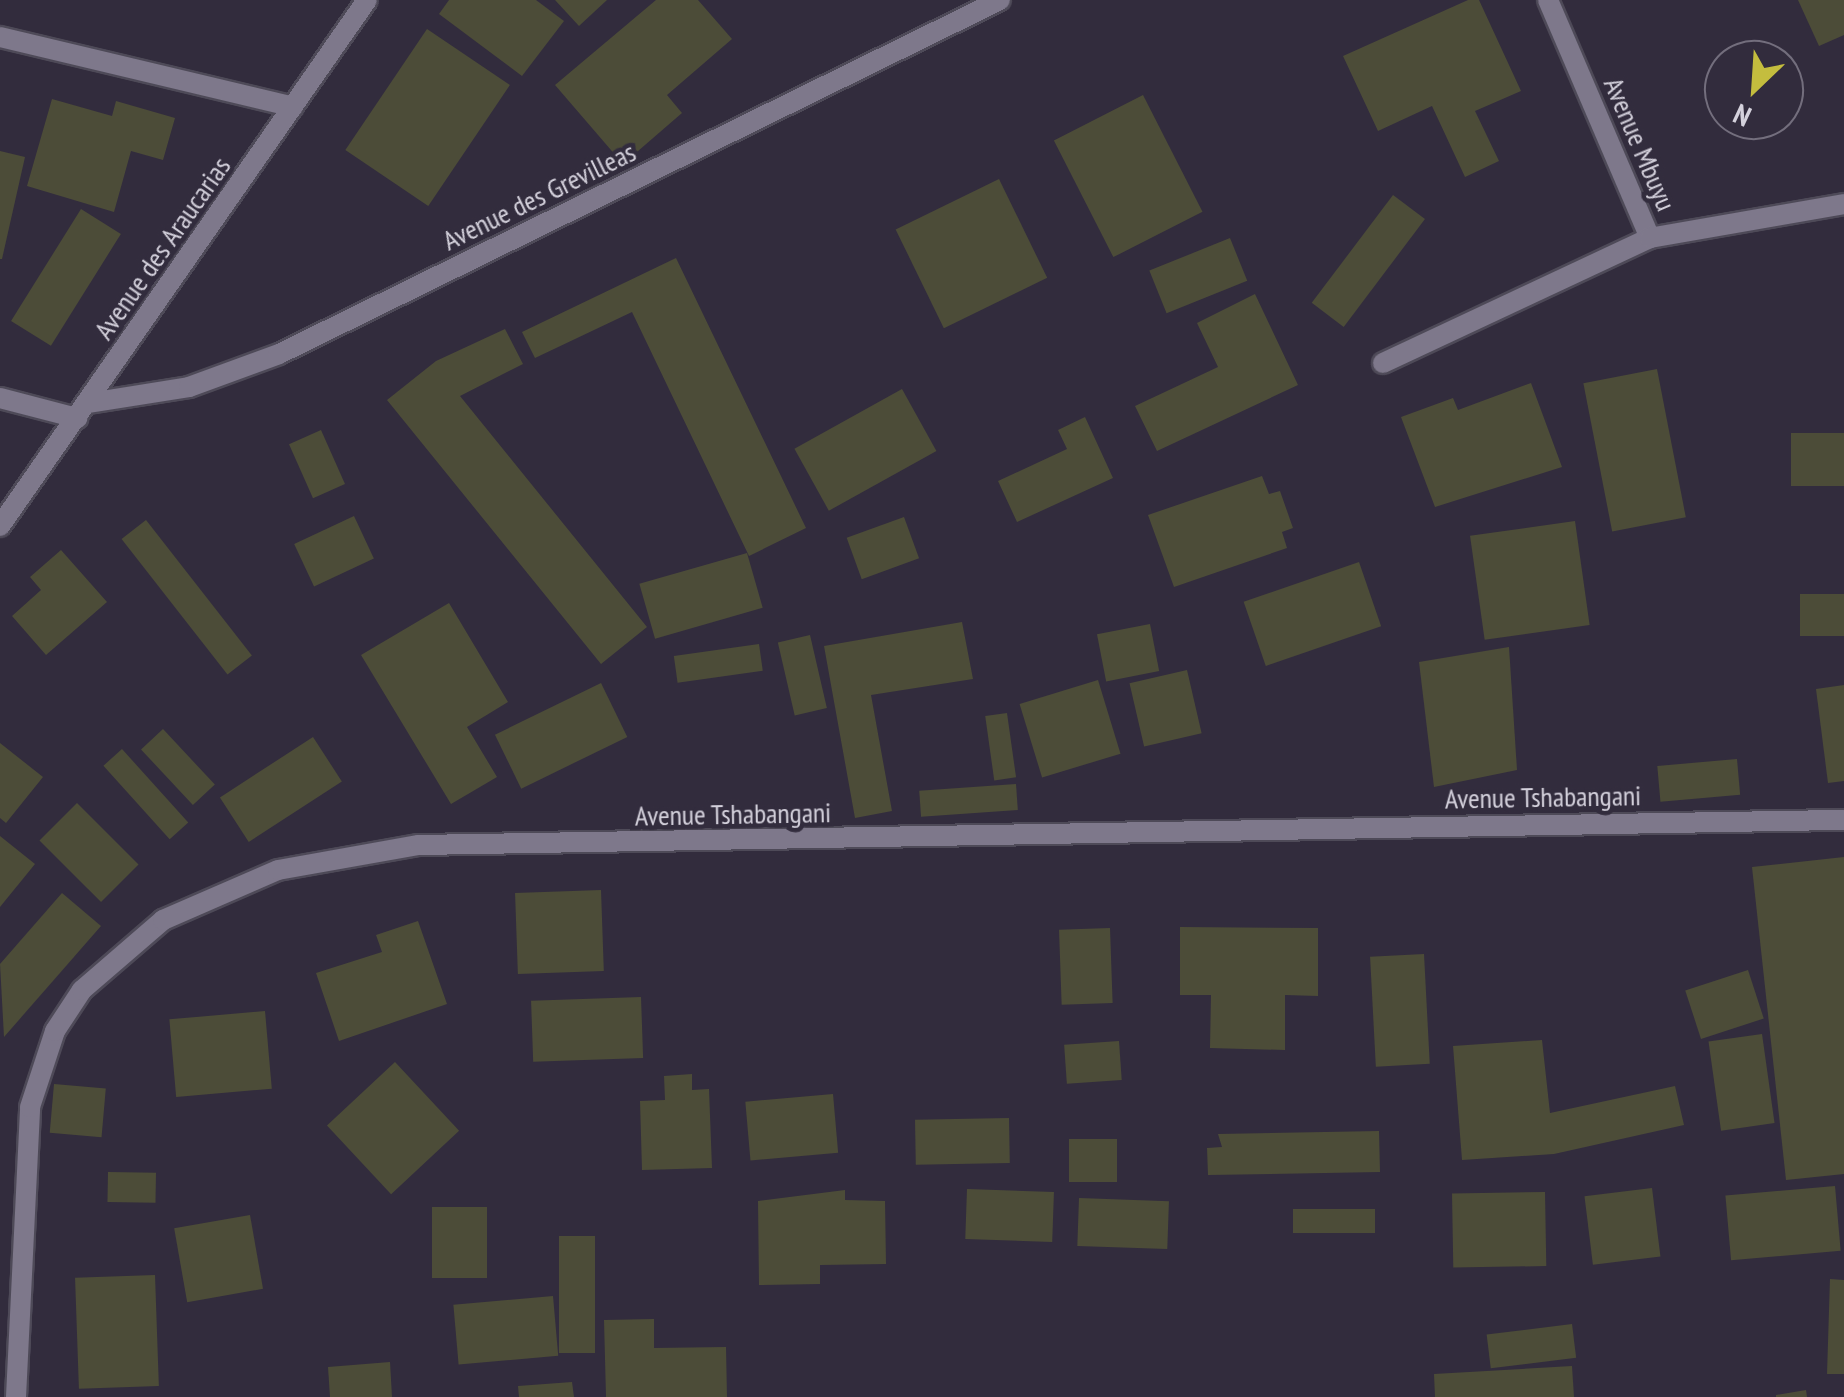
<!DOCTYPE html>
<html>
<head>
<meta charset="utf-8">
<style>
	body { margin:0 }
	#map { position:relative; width:1844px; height:1397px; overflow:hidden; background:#322c3d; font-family:"PT Sans Narrow",sans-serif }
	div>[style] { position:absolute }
	.building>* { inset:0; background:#4c4c38; transform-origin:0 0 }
	.roads { filter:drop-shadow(2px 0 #4e4a58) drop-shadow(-2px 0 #4e4a58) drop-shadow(0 2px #4e4a58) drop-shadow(0 -2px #4e4a58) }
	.minor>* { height:20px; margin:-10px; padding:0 10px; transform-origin:10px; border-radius:10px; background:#7e788b }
	.tertiary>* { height:20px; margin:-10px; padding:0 10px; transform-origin:10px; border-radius:10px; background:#7e788b }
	span { translate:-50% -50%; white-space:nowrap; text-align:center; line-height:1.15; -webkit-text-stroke:9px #322c3d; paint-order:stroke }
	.street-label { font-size:28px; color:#d4d1dc }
	.north { position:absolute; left:1704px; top:40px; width:100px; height:100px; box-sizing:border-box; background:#322c3d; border:2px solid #736e7d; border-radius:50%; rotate:205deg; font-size:28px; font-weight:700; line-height:40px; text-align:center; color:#d4d1dc }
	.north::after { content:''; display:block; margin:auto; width:35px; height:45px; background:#c4bd3e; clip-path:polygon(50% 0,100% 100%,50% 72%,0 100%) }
</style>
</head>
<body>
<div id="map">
	<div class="building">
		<div style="clip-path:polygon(449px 0,536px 0,564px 21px,522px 76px,439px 14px)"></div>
		<div style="clip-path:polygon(555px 0,607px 0,579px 26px)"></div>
		<div style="clip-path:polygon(656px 0,698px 0,732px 39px,667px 95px,682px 113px,623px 164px,555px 85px)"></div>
		<div style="clip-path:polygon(1468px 0,1479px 0,1521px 91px,1475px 111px,1499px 161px,1465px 177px,1432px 106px,1378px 131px,1343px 56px)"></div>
		<div style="clip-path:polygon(1798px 0,1844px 0,1844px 35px,1819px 46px)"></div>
		<div style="left:427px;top:29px;width:100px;height:146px;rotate:34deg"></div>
		<div style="left:1143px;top:95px;width:131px;height:100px;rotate:63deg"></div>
		<div style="clip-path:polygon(52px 99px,112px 116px,116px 101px,175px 118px,163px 160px,131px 151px,114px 212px,27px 186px)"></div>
		<div style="clip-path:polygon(0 151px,25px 157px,2px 259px,0 259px)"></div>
		<div style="left:999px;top:179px;width:110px;height:115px;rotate:64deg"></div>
		<div style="left:1393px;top:195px;width:40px;height:135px;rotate:37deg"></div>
		<div style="left:81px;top:209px;width:47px;height:132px;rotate:32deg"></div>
		<div style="left:1230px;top:238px;width:46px;height:87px;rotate:68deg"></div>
		<div style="clip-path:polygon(676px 258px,806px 528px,749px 556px,632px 312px,535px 358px,522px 332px)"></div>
		<div style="clip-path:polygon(1255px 294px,1298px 385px,1157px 451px,1135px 406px,1218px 367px,1197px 323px)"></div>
		<div style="clip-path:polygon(505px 329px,523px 364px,460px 396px,647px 627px,601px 664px,387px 400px,436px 361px)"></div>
		<div style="left:1657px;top:369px;width:151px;height:75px;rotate:79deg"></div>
		<div style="clip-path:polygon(1531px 383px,1562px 467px,1435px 507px,1401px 417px,1453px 398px,1458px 410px)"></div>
		<div style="left:902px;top:389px;width:71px;height:123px;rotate:61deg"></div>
		<div style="clip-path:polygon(1085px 417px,1113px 478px,1017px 522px,998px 481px,1067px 449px,1058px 430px)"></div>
		<div style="left:321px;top:430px;width:59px;height:35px;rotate:66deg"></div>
		<div style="left:1844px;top:433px;width:53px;height:53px;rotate:90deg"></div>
		<div style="clip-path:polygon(1262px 476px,1269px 494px,1280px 491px,1293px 528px,1282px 532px,1287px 548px,1174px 587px,1148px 515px)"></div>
		<div style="left:354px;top:516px;width:47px;height:66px;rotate:65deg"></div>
		<div style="left:904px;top:517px;width:44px;height:61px;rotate:70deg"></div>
		<div style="left:146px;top:520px;width:172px;height:31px;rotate:52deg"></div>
		<div style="left:1575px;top:521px;width:105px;height:106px;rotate:82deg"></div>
		<div style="clip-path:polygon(61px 550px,107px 602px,46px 655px,12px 616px,41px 590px,30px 577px)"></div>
		<div style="left:747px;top:553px;width:57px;height:112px;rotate:74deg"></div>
		<div style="left:1359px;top:562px;width:68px;height:122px;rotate:71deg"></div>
		<div style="left:1844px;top:594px;width:42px;height:44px;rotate:90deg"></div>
		<div style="clip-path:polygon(449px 603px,508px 702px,467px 727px,497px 777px,451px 804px,361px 655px)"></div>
		<div style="clip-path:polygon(962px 622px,973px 679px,871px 695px,892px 811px,855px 818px,824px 646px)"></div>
		<div style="left:1150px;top:624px;width:48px;height:54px;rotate:79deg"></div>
		<div style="left:810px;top:635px;width:75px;height:33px;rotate:77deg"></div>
		<div style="left:759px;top:644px;width:27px;height:86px;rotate:82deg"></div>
		<div style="clip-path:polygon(1509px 647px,1517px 770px,1434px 787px,1419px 662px)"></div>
		<div style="left:1187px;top:670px;width:65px;height:59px;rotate:77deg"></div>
		<div style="left:1098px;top:680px;width:77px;height:82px;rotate:73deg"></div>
		<div style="left:601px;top:683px;width:60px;height:118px;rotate:64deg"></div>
		<div style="clip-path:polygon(1844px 685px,1844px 781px,1828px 783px,1816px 689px)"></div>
		<div style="left:1007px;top:713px;width:65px;height:22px;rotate:82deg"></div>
		<div style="left:163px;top:729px;width:76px;height:30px;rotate:47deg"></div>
		<div style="left:313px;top:737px;width:53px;height:111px;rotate:57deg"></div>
		<div style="clip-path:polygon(0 743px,43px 777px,6px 823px,0 818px)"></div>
		<div style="left:122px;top:749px;width:99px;height:25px;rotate:48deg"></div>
		<div style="left:1737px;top:759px;width:36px;height:80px;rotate:85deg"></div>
		<div style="left:1016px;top:784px;width:26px;height:97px;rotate:86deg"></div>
		<div style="left:77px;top:803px;width:87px;height:53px;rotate:45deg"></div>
		<div style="clip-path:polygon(0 836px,35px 864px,0 907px)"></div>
		<div style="clip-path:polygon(1844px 857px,1844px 1174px,1786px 1180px,1752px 867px)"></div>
		<div style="left:601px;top:890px;width:81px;height:86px;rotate:88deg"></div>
		<div style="clip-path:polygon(62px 893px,101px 926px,4px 1037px,0 964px)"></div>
		<div style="clip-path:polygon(418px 921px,447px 1004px,339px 1041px,316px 973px,382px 952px,376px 935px)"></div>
		<div style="clip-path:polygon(1180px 927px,1318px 928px,1318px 996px,1285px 995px,1285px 1050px,1210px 1048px,1211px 995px,1180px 995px)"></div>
		<div style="left:1110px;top:928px;width:75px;height:51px;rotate:88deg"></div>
		<div style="left:1424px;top:954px;width:110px;height:54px;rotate:87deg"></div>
		<div style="left:1748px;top:970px;width:51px;height:66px;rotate:72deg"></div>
		<div style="left:641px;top:997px;width:61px;height:110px;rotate:88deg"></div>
		<div style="left:265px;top:1011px;width:78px;height:96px;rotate:85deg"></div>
		<div style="left:1762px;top:1034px;width:90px;height:54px;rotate:82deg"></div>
		<div style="clip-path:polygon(1542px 1040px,1550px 1113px,1675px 1086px,1684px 1125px,1554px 1154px,1462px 1160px,1453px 1046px)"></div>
		<div style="left:1119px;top:1041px;width:39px;height:55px;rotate:86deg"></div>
		<div style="left:395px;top:1062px;width:94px;height:93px;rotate:47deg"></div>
		<div style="clip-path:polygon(692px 1074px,692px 1090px,709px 1089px,712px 1168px,642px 1170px,640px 1101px,665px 1100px,664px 1076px)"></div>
		<div style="left:54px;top:1084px;width:52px;height:49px;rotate:5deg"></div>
		<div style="left:833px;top:1094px;width:59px;height:88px;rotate:85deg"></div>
		<div style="left:1009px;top:1118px;width:45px;height:94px;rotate:89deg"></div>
		<div style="clip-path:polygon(1379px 1131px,1380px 1172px,1208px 1175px,1207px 1148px,1222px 1147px,1218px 1134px)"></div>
		<div style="left:1069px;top:1139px;width:48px;height:43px"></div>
		<div style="left:108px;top:1172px;width:48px;height:30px;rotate:1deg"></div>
		<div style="left:1835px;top:1186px;width:65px;height:110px;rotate:85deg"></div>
		<div style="left:1652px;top:1188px;width:69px;height:68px;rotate:83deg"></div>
		<div style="left:967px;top:1189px;width:87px;height:50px;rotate:2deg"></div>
		<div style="clip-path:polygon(845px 1190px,845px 1200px,885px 1201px,886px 1264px,820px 1265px,820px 1284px,759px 1285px,758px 1201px)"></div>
		<div style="left:1545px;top:1192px;width:74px;height:93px;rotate:89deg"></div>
		<div style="left:1079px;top:1198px;width:90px;height:48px;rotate:2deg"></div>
		<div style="left:432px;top:1207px;width:55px;height:71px"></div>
		<div style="left:1293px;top:1209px;width:82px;height:24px"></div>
		<div style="left:250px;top:1215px;width:75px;height:77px;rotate:80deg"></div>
		<div style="left:559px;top:1236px;width:36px;height:117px"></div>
		<div style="left:155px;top:1275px;width:111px;height:80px;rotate:88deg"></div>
		<div style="clip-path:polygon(1830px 1279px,1844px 1280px,1844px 1374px,1827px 1374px)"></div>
		<div style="left:553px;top:1296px;width:60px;height:100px;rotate:85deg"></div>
		<div style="clip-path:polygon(654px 1319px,654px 1348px,726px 1347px,727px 1397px,606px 1397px,604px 1320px)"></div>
		<div style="left:1572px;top:1324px;width:34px;height:86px;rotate:83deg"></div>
		<div style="clip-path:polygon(390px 1362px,392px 1397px,330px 1397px,328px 1367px)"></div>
		<div style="clip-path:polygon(1572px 1366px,1574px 1397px,1435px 1397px,1434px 1374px)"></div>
		<div style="clip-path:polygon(572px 1382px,574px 1397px,519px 1397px,518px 1386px)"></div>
		<div style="clip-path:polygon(1806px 1390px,1807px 1397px,1776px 1397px,1776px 1395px)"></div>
	</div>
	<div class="roads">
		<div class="minor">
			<div style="left:1548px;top:0;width:259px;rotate:66.8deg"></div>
			<div style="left:0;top:37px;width:301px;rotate:13.4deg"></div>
			<div style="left:1383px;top:363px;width:295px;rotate:-25.1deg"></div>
			<div style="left:1650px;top:238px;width:197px;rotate:-9.9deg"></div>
			<div style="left:0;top:398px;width:80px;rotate:14.6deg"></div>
			<div style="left:89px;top:403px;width:101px;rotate:-9.1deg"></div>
			<div style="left:189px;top:387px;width:96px;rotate:-20.1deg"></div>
			<div style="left:279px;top:354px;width:803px;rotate:-26.15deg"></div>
			<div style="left:16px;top:1397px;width:290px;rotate:-87.2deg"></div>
			<div style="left:30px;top:1107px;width:80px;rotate:-71.8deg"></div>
			<div style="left:55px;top:1031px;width:49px;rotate:-56.6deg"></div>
			<div style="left:82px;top:990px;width:107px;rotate:-40.8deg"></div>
			<div style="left:163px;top:920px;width:125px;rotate:-23.5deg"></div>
			<div style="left:278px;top:870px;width:143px;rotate:-10.1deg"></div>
			<div style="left:419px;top:845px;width:1425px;rotate:-1.01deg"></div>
		</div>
		<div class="tertiary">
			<div style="left:0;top:526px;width:641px;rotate:-55.1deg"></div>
		</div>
	</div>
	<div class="street-label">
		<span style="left:1640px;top:144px;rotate:67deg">Avenue Mbuyu</span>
		<span style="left:539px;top:196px;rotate:-26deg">Avenue des Grevilleas</span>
		<span style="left:162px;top:248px;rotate:-55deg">Avenue des Araucarias</span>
		<span style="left:1543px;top:797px;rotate:-1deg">Avenue Tshabangani</span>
		<span style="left:733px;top:814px;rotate:-1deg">Avenue Tshabangani</span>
	</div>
	<div class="north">N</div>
</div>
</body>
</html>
